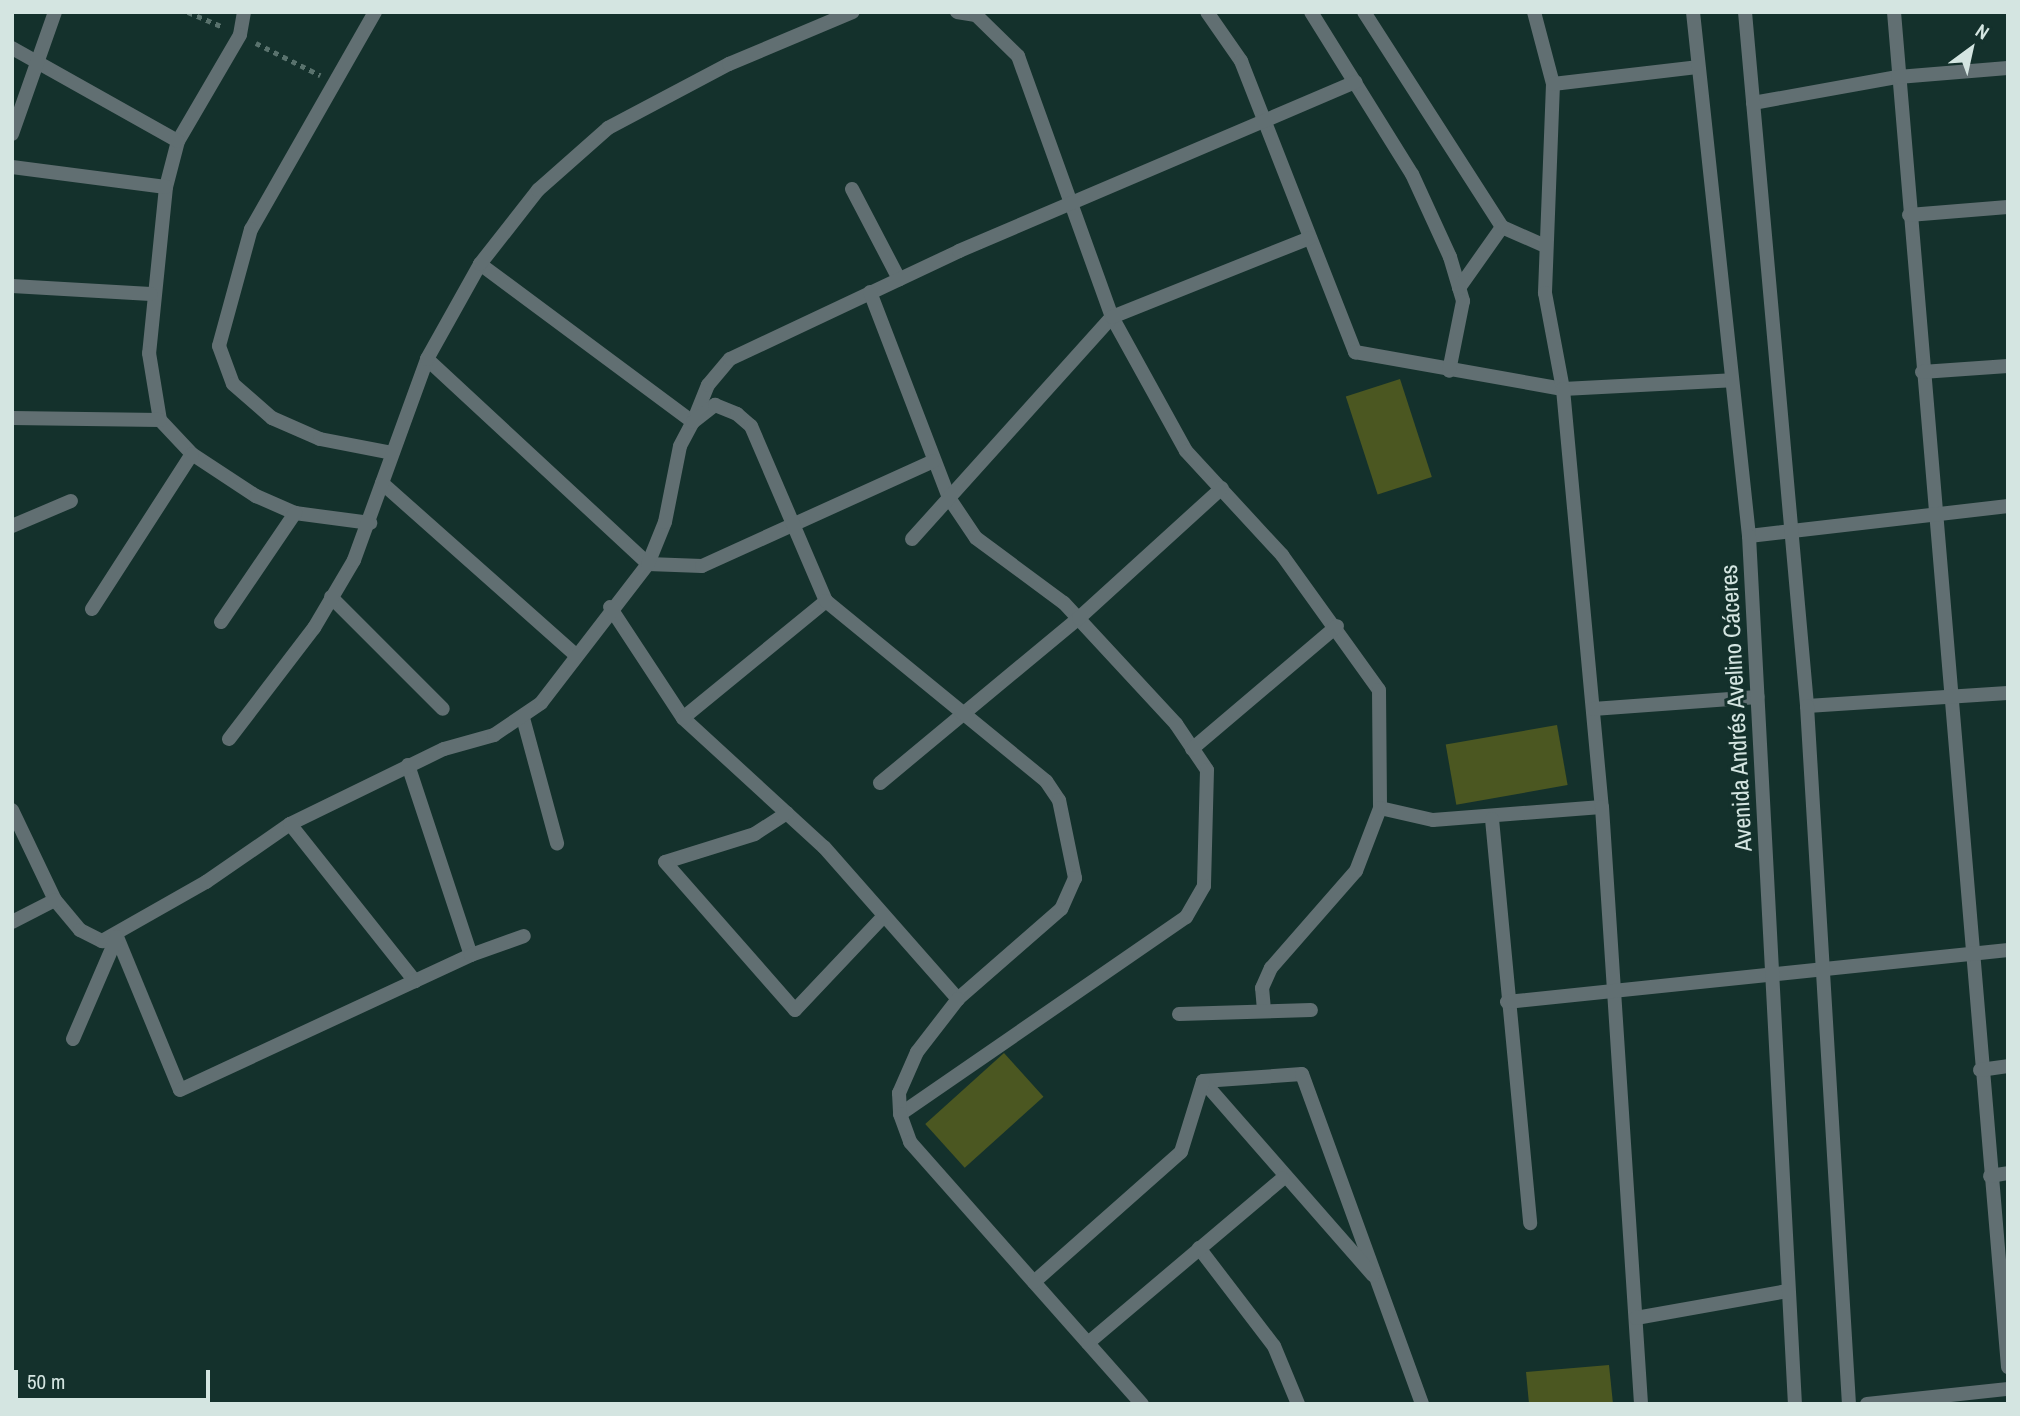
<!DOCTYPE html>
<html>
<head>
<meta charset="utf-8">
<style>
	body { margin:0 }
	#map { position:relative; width:2020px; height:1416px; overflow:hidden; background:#14312c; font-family:"Archivo Narrow",sans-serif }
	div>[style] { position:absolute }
	.green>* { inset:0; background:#4b5721; transform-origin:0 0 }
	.path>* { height:4.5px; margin-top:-2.25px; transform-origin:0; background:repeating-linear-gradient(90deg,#59726d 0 5px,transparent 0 10px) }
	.minor>* { height:14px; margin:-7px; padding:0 7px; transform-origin:7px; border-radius:7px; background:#616f72 }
	.tertiary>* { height:14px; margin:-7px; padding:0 7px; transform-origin:7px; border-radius:7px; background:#616f72 }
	span { translate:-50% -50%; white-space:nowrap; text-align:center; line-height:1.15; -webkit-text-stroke:6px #14312c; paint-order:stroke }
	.street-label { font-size:24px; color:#d4e5e1 }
	.frame { position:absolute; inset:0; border:14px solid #d4e5e1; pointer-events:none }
	.north { position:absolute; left:1936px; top:14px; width:70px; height:70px; -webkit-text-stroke:5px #14312c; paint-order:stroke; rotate:33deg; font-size:19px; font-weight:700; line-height:28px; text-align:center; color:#d4e5e1 }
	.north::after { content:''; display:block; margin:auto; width:24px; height:32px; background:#d4e5e1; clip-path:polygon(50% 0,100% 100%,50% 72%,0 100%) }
	.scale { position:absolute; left:14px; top:1370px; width:196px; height:32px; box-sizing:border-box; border:4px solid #d4e5e1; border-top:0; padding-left:9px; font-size:21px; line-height:24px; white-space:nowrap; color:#d4e5e1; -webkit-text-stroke:5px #14312c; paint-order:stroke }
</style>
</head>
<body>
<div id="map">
	<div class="green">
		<div style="left:1400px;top:379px;width:103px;height:57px;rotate:72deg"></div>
		<div style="left:1557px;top:725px;width:61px;height:113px;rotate:80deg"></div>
		<div style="left:1004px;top:1053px;width:59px;height:106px;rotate:48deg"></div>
		<div style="clip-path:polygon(1609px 1365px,1613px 1404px,1529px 1404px,1526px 1372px)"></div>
	</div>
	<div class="path">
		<div style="left:188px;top:12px;width:38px;rotate:23deg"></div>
		<div style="left:256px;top:43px;width:72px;rotate:26.6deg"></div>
	</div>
	<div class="minor">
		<div style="left:244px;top:12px;width:23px;rotate:100deg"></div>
		<div style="left:240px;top:35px;width:123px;rotate:120.3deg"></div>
		<div style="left:178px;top:141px;width:48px;rotate:104.6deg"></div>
		<div style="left:166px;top:187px;width:167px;rotate:95.8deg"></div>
		<div style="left:149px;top:353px;width:68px;rotate:80.7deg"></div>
		<div style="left:160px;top:420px;width:47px;rotate:46.7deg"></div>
		<div style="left:192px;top:454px;width:77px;rotate:33.3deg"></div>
		<div style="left:256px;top:496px;width:43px;rotate:23.6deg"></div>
		<div style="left:295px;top:513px;width:76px;rotate:7.6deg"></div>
		<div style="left:375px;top:12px;width:250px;rotate:119.7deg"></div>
		<div style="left:251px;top:229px;width:121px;rotate:105.3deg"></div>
		<div style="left:219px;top:346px;width:40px;rotate:69.8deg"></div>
		<div style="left:233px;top:384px;width:52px;rotate:41.1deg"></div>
		<div style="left:272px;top:418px;width:52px;rotate:23.6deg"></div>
		<div style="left:320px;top:439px;width:73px;rotate:11deg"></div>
		<div style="left:957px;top:12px;width:19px;rotate:9deg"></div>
		<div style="left:976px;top:15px;width:59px;rotate:44.3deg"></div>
		<div style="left:1018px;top:56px;width:277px;rotate:70.2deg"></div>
		<div style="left:1112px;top:317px;width:153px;rotate:61.1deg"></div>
		<div style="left:1186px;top:451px;width:142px;rotate:47.3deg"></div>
		<div style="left:1282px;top:555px;width:166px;rotate:54.3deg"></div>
		<div style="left:1379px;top:690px;width:118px;rotate:89.5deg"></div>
		<div style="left:1380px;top:808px;width:54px;rotate:12.8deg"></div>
		<div style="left:1433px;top:820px;width:169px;rotate:-4.4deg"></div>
		<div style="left:1207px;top:12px;width:60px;rotate:55.2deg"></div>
		<div style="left:1241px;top:61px;width:313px;rotate:68.6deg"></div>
		<div style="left:1355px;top:352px;width:211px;rotate:10.1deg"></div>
		<div style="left:1563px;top:389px;width:169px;rotate:-3deg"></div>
		<div style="left:1311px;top:12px;width:191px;rotate:58.1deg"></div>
		<div style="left:1412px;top:174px;width:91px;rotate:65.4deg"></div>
		<div style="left:1450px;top:257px;width:46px;rotate:73.5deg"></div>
		<div style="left:1463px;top:301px;width:71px;rotate:101.3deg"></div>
		<div style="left:1364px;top:12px;width:255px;rotate:57.3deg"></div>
		<div style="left:1502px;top:227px;width:45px;rotate:23.7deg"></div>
		<div style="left:1534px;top:12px;width:74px;rotate:75.2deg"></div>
		<div style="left:1553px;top:84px;width:209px;rotate:92.2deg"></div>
		<div style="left:1545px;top:293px;width:98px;rotate:79.4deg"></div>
		<div style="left:1563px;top:389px;width:420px;rotate:84.7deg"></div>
		<div style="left:1602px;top:807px;width:598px;rotate:86.26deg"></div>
		<div style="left:1894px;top:12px;width:1360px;rotate:85.19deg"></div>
		<div style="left:12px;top:48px;width:190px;rotate:29.3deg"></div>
		<div style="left:1553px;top:84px;width:145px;rotate:-6.7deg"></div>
		<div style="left:1753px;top:103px;width:147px;rotate:-10.2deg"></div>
		<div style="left:1898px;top:77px;width:110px;rotate:-4.7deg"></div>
		<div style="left:12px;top:134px;width:129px;rotate:-70.6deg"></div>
		<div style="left:12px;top:167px;width:155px;rotate:7.4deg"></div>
		<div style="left:852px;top:189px;width:102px;rotate:62.4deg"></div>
		<div style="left:1909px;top:215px;width:99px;rotate:-4.6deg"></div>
		<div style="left:480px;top:264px;width:265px;rotate:36.6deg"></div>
		<div style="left:693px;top:422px;width:40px;rotate:-68deg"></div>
		<div style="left:708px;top:385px;width:34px;rotate:-50deg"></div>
		<div style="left:730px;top:359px;width:253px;rotate:-25.2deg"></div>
		<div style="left:959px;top:251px;width:431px;rotate:-23.1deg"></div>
		<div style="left:12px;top:286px;width:139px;rotate:3.3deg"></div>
		<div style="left:1459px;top:288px;width:75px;rotate:-54.8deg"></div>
		<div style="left:870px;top:292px;width:221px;rotate:69deg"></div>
		<div style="left:949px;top:498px;width:48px;rotate:56deg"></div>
		<div style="left:976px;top:538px;width:109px;rotate:36.5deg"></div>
		<div style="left:1064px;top:603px;width:165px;rotate:47.2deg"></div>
		<div style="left:1176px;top:724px;width:55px;rotate:56deg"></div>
		<div style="left:1207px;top:770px;width:116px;rotate:91.5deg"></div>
		<div style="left:1204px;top:886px;width:36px;rotate:120deg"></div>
		<div style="left:1186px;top:917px;width:347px;rotate:145.4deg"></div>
		<div style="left:427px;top:359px;width:301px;rotate:42.8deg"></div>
		<div style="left:648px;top:564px;width:54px;rotate:2.1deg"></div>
		<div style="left:702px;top:566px;width:254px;rotate:-24.4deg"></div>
		<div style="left:1922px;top:372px;width:86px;rotate:-4deg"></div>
		<div style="left:12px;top:418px;width:148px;rotate:0.8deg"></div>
		<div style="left:382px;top:483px;width:259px;rotate:41.6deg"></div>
		<div style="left:12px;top:526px;width:64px;rotate:-23deg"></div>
		<div style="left:1749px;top:536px;width:261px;rotate:-6.6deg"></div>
		<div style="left:912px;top:539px;width:299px;rotate:-48deg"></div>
		<div style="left:1112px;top:317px;width:213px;rotate:-21.8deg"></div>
		<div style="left:331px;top:597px;width:158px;rotate:45deg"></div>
		<div style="left:610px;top:607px;width:133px;rotate:56.7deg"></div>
		<div style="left:683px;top:718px;width:191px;rotate:42.5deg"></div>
		<div style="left:824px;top:847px;width:203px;rotate:48.6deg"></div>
		<div style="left:92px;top:609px;width:184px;rotate:-57.2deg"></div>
		<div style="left:221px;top:622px;width:132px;rotate:-55.8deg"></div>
		<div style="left:1807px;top:706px;width:201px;rotate:-3.7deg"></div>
		<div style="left:1593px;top:709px;width:165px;rotate:-4.2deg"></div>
		<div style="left:523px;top:718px;width:130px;rotate:74.8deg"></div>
		<div style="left:683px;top:718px;width:185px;rotate:-39.3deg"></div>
		<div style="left:229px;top:739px;width:140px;rotate:-52.6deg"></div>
		<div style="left:314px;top:628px;width:79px;rotate:-59.5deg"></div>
		<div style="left:354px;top:560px;width:214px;rotate:-70deg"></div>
		<div style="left:427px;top:359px;width:109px;rotate:-60.8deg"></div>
		<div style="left:480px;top:264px;width:94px;rotate:-51.9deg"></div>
		<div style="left:538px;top:190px;width:94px;rotate:-41.5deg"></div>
		<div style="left:608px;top:128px;width:137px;rotate:-27.9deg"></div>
		<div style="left:729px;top:64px;width:134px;rotate:-22.8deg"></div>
		<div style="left:1192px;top:749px;width:190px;rotate:-40.3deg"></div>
		<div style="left:408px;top:765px;width:200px;rotate:71.7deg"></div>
		<div style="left:880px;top:783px;width:259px;rotate:-39.7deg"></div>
		<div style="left:1079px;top:618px;width:193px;rotate:-42.3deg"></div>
		<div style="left:12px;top:810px;width:100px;rotate:64.5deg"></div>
		<div style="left:55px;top:900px;width:39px;rotate:50deg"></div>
		<div style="left:80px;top:930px;width:25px;rotate:27deg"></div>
		<div style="left:102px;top:941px;width:120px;rotate:-29.6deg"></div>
		<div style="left:206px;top:882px;width:102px;rotate:-34.6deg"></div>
		<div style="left:290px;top:824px;width:171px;rotate:-26deg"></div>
		<div style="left:444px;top:749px;width:52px;rotate:-15.6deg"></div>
		<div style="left:494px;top:735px;width:57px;rotate:-34.2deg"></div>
		<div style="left:541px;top:703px;width:175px;rotate:-52.4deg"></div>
		<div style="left:648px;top:564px;width:45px;rotate:-68deg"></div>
		<div style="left:665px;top:522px;width:77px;rotate:-78.8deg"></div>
		<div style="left:680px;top:446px;width:27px;rotate:-62deg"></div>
		<div style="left:693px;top:422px;width:28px;rotate:-38deg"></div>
		<div style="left:715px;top:405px;width:24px;rotate:22deg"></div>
		<div style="left:737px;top:414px;width:18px;rotate:41deg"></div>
		<div style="left:751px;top:426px;width:190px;rotate:66.8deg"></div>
		<div style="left:826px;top:601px;width:284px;rotate:39.3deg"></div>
		<div style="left:1046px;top:781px;width:23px;rotate:56deg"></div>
		<div style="left:1059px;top:800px;width:80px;rotate:78.4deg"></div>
		<div style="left:1075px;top:878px;width:34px;rotate:114deg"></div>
		<div style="left:1061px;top:909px;width:137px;rotate:138.9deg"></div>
		<div style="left:958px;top:999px;width:67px;rotate:127.7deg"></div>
		<div style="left:917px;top:1052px;width:45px;rotate:113.7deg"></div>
		<div style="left:899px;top:1093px;width:21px;rotate:87deg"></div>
		<div style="left:900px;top:1114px;width:30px;rotate:70deg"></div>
		<div style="left:910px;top:1142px;width:350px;rotate:48.5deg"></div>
		<div style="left:787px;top:813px;width:38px;rotate:147deg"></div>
		<div style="left:755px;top:834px;width:94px;rotate:162.7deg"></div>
		<div style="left:665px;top:862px;width:197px;rotate:48.7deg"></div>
		<div style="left:795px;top:1010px;width:129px;rotate:-46.6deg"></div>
		<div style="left:1492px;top:819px;width:406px;rotate:84.6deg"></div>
		<div style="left:290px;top:824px;width:201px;rotate:51.5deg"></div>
		<div style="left:12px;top:922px;width:48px;rotate:-27.1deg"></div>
		<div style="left:117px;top:937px;width:165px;rotate:67.6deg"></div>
		<div style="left:180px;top:1090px;width:321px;rotate:-24.9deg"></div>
		<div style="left:471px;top:955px;width:56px;rotate:-19.7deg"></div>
		<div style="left:1507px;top:1002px;width:504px;rotate:-5.93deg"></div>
		<div style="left:1264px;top:1010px;width:22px;rotate:-95deg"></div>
		<div style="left:1262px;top:988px;width:22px;rotate:-66deg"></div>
		<div style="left:1271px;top:968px;width:129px;rotate:-48.8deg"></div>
		<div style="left:1356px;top:871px;width:67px;rotate:-69.1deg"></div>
		<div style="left:1179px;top:1014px;width:132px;rotate:-1.7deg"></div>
		<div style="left:73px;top:1039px;width:111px;rotate:-66.7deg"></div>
		<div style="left:1980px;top:1070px;width:28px;rotate:-8deg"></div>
		<div style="left:1203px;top:1081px;width:99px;rotate:-4deg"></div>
		<div style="left:1302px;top:1074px;width:351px;rotate:70deg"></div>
		<div style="left:1203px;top:1081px;width:258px;rotate:48.8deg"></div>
		<div style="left:1990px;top:1176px;width:18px;rotate:-9deg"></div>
		<div style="left:1199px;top:1248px;width:123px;rotate:52.6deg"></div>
		<div style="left:1274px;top:1346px;width:63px;rotate:67.5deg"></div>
		<div style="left:1034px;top:1282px;width:196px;rotate:-41.5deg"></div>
		<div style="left:1181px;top:1152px;width:74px;rotate:-72.8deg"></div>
		<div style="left:1636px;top:1318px;width:154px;rotate:-10.1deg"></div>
		<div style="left:1088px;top:1343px;width:255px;rotate:-40.2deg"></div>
		<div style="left:1867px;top:1404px;width:142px;rotate:-6.1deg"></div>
	</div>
	<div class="tertiary">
		<div style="left:1693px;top:12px;width:527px;rotate:83.9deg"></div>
		<div style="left:1749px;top:536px;width:869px;rotate:86.97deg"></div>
		<div style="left:1745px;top:12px;width:697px;rotate:84.89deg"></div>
		<div style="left:1807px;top:706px;width:699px;rotate:86.56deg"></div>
	</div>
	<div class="street-label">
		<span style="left:1736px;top:708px;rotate:-93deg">Avenida Andrés Avelino Cáceres</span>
	</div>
	<div class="frame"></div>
	<div class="north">N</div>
	<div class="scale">50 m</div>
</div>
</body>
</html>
